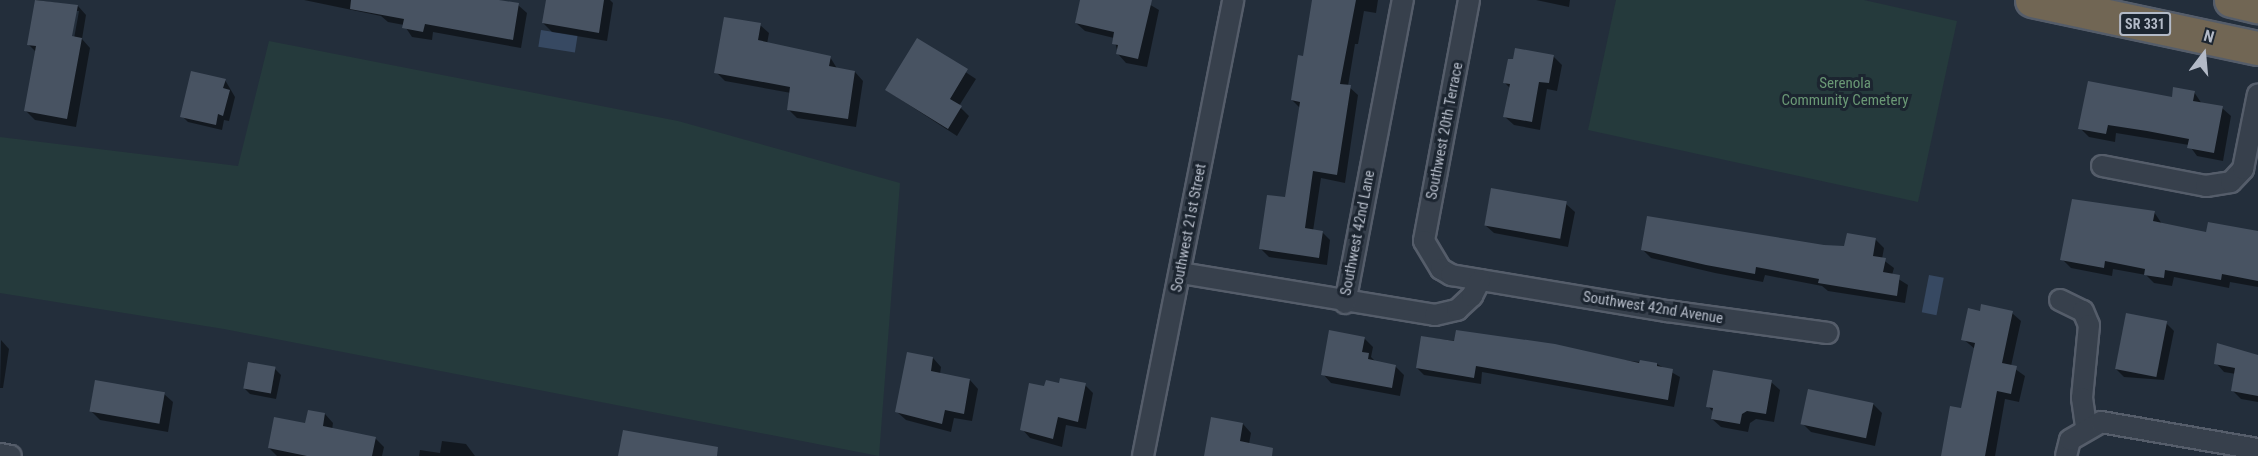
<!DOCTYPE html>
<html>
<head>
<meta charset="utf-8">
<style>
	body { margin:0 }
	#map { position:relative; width:2258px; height:456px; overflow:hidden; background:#232e3b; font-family:"Roboto Condensed",sans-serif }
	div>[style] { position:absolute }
	.green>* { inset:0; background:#253a3c }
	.water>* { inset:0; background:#374962; transform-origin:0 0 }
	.shadow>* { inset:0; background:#0007 }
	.building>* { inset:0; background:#485362; transform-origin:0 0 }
	.roads { filter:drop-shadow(2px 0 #555d6a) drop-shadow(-2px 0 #555d6a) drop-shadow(0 2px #555d6a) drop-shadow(0 -2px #555d6a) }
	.street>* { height:20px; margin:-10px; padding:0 10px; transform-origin:10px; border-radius:10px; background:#37404c }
	.highway>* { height:33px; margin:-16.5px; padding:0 16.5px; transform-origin:16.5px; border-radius:16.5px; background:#716654 }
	span { translate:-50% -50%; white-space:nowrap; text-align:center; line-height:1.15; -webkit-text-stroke:6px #1c2530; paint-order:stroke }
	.shield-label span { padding:2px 4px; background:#1c2530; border:2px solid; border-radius:4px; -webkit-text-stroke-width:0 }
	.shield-label { font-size:14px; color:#b3bac7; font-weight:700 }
	.park-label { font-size:15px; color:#6a9875 }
	.street-label { font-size:15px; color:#b3bac7 }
	.north { position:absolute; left:2174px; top:24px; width:60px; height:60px; -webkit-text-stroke:4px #1c2530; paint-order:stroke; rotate:16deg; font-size:16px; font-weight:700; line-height:24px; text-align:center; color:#b3bac7 }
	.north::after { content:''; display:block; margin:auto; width:21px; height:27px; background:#b3bac7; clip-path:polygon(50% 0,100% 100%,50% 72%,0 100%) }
</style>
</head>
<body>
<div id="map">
	<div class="green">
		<div style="clip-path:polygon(1616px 0,1864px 0,1957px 21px,1918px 202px,1588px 130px)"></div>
		<div style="clip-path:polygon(269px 41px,678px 121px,900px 183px,879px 456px,224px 329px,0 293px,0 137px,238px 166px)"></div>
	</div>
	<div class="water">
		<div style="left:541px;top:30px;width:37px;height:17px;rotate:9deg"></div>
		<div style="left:1929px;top:275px;width:15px;height:38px;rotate:11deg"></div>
	</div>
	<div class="shadow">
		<div style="clip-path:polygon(evenodd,36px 0,78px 6px,86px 15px,82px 39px,90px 48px,76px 127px,35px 120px,26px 111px,36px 52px,28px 44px,36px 0,76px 11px,79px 11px,73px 44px,70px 43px,76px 11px)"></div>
		<div style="clip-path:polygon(304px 0,498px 0,518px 5px,527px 13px,521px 48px,433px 32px,432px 40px,412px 37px,404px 25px,388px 22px,381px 16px)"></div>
		<div style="clip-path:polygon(547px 0,610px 0,613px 3px,607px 41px,552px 32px,543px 23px)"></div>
		<div style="clip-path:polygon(1081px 0,1142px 0,1159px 10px,1147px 67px,1126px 63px,1118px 54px,1114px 38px,1085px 31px,1076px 23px)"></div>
		<div style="clip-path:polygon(1321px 0,1378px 0,1376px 13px,1364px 11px,1358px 44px,1355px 44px,1348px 86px,1358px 95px,1345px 183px,1321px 178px,1313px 231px,1322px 232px,1330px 240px,1327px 265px,1269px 257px,1261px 249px,1286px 199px,1300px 108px,1292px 100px)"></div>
		<div style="clip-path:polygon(1536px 0,1570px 0,1569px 7px)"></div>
		<div style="clip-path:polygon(760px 25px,769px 33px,767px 44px,830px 57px,838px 70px,855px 72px,863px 81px,856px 127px,797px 118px,788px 109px,791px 93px,725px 81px,716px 72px)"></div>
		<div style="clip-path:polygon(917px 40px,976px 79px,959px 106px,969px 116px,957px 136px,886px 90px)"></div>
		<div style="clip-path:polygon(1553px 56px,1562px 65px,1557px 91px,1547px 89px,1540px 130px,1514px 125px,1505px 117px,1510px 88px,1505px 83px)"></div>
		<div style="clip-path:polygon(225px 80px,235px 97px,229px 121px,224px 120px,222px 130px,188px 122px,182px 116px)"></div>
		<div style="clip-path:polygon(2194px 92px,2202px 104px,2222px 108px,2231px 116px,2223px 161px,2197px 156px,2189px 145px,2116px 133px,2115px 142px,2089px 137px,2080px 128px)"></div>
		<div style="clip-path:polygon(1566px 204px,1575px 212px,1568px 247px,1494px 233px,1485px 225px)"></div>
		<div style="clip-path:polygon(2154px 212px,2162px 224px,2207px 234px,2258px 233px,2258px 287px,2230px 282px,2229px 288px,2174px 277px,2172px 286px,2154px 283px,2146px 275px,2113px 269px,2112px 276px,2071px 268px,2062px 259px)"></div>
		<div style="clip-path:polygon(1875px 239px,1884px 248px,1882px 259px,1894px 268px,1892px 275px,1908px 285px,1905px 303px,1828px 291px,1822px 286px,1765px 275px,1763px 282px,1715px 273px,1651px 258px,1642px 249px,1846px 248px)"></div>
		<div style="clip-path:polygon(1982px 312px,2012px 313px,2021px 321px,2011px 366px,2025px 376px,2019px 402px,2005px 399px,1995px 456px,1943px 456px,1963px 410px,1975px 349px,1963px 339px)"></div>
		<div style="clip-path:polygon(2166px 323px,2174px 331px,2164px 380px,2124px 377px,2116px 369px)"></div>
		<div style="clip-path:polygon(1422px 337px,1657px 364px,1680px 377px,1674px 407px,1482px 372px,1481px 384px,1424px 375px,1417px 368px)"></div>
		<div style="clip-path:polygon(1364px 338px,1373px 347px,1371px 357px,1377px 363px,1395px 366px,1404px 375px,1400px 396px,1331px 383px,1323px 374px)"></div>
		<div style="clip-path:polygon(1px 340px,9px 349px,3px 388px,0 388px)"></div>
		<div style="clip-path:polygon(2219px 345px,2258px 356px,2258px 402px,2241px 399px,2233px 391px,2236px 374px,2224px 372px,2216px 363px)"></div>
		<div style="clip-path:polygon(933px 358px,941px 367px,940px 374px,970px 380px,978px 389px,972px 421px,954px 418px,951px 432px,906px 420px,897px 412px)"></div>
		<div style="clip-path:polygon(275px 369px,281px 375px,276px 399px,250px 394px,244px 388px)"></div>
		<div style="clip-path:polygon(1771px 382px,1780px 390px,1774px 422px,1756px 419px,1750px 423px,1748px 432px,1721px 427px,1712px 419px,1713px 412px,1708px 406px)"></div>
		<div style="clip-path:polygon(1060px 385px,1085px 385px,1093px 393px,1086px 429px,1066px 425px,1062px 447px,1030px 438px,1022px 429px)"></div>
		<div style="clip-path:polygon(164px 394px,173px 402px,168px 432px,100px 420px,91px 411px)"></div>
		<div style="clip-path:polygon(1873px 404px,1882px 413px,1875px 446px,1811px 432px,1803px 424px)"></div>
		<div style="clip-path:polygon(325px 414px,333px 423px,332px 430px,375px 438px,384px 447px,382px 456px,277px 456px,269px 448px)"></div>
		<div style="clip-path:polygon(1243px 424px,1251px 433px,1249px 444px,1262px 456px,1205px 456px)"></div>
		<div style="clip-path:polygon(442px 441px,466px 444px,475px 456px,419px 456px,420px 450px,440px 453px)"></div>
	</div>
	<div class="building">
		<div style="clip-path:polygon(35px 0,78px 5px,72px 36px,82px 38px,67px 119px,24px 111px,36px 46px,27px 45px)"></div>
		<div style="clip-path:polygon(351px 0,499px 0,519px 3px,513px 40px,425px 24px,423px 32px,402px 28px,404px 19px,350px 9px)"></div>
		<div style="clip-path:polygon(546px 0,604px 0,599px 33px,542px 23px)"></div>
		<div style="clip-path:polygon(1080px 0,1152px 0,1138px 59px,1116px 54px,1118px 45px,1112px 44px,1114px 32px,1075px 23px)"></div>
		<div style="clip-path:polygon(1312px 0,1356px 0,1340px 84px,1351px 85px,1337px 175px,1313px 171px,1305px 228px,1323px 231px,1319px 258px,1259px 249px,1267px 195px,1285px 197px,1300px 102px,1291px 100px,1298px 55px,1303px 56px)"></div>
		<div style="clip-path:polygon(724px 17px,761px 23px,758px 40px,831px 56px,829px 66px,855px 71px,848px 119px,787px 110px,790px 87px,714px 73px)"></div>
		<div style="clip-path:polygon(917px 38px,968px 69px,950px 99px,962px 106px,948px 129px,885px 90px)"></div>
		<div style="clip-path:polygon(1515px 48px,1554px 55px,1549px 83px,1539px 82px,1532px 122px,1503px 117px,1510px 84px,1503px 83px,1508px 59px,1513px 59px)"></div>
		<div style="clip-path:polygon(191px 71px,226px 79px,223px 88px,230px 90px,223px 116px,218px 114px,216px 125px,180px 117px)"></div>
		<div style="clip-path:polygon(2088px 81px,2172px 97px,2173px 87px,2195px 91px,2193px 101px,2223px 106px,2214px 153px,2187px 148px,2189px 139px,2147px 131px,2108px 125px,2106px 134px,2078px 129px)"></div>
		<div style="left:1491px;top:188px;width:77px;height:38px;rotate:10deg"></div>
		<div style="clip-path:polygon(2072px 199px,2155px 211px,2153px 221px,2206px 232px,2208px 222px,2258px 231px,2258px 281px,2222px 274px,2221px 280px,2165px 270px,2164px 278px,2144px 275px,2145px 269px,2105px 261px,2104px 268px,2060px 260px)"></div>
		<div style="clip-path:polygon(1647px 216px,1824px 245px,1844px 246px,1847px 233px,1876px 238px,1873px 256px,1886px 258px,1883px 272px,1900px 275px,1897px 296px,1818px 283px,1819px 279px,1756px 267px,1755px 274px,1706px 265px,1641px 250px)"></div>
		<div style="clip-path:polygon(1981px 304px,2013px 311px,2002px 363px,2017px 366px,2011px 394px,1997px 391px,1985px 456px,1941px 456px,1950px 406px,1961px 408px,1975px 343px,1961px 340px,1968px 308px,1980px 311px)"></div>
		<div style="left:2126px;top:313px;width:42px;height:57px;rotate:11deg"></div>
		<div style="clip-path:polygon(1329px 330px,1365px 337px,1362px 352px,1369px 353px,1368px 359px,1396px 365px,1392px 388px,1321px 375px)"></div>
		<div style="clip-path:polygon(1456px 330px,1555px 344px,1639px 363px,1640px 360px,1657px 363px,1657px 366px,1673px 369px,1668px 400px,1476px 366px,1474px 378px,1416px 368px,1421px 336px,1454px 341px)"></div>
		<div style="clip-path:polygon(2217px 343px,2258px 355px,2258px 396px,2231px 391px,2235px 368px,2214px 364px)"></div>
		<div style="clip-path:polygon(907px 352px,933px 357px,931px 371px,970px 379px,964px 414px,945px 410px,942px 424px,895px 412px)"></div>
		<div style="left:248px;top:362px;width:28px;height:27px;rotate:10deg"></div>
		<div style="clip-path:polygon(1713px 370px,1772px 380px,1766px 414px,1747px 411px,1742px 414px,1740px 424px,1711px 419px,1713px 408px,1706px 407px)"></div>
		<div style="clip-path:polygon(1060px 378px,1086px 383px,1078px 422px,1058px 417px,1053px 439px,1020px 430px,1029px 383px,1044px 386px,1046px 380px,1059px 383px)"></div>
		<div style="left:95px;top:380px;width:71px;height:32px;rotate:10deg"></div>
		<div style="left:1808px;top:389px;width:67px;height:36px;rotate:12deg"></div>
		<div style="clip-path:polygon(308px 410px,325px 413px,323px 426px,376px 437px,372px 456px,307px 456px,268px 448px,274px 417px,305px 423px)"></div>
		<div style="clip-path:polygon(1211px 417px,1243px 423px,1240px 441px,1273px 448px,1272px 456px,1204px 456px)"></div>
		<div style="clip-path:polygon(623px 430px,718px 447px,717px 456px,618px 456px)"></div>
	</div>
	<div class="roads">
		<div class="street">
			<div style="left:1469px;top:0;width:245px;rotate:100.6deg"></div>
			<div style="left:1424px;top:241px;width:33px;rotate:59deg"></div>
			<div style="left:1441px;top:269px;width:12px;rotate:31deg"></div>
			<div style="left:1451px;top:275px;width:219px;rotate:9.5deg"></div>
			<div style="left:1667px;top:311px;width:162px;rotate:7.8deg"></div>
			<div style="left:2102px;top:166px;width:106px;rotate:10.9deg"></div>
			<div style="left:2206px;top:186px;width:25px;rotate:-9deg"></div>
			<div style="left:2231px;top:182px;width:18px;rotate:-47deg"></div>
			<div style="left:2243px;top:169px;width:76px;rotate:-78.7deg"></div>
			<div style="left:1181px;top:273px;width:257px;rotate:9.4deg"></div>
			<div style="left:1435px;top:315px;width:23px;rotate:-13deg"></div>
			<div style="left:1457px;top:310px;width:21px;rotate:-43deg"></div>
			<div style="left:1472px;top:296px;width:18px;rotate:-63deg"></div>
			<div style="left:2060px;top:300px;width:25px;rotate:26deg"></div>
			<div style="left:2083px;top:311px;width:15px;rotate:67deg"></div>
			<div style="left:2089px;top:325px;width:73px;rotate:95.5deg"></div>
			<div style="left:2082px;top:398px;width:30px;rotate:82deg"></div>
			<div style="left:1345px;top:303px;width:309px;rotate:-79.2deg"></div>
			<div style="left:0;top:454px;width:11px;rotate:10deg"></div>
			<div style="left:1143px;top:456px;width:465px;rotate:-78.8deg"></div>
			<div style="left:2066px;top:456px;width:16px;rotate:-76deg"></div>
			<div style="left:2070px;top:440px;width:36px;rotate:-30deg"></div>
			<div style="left:2101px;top:422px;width:159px;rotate:9.8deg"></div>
		</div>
		<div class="highway">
			<div style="left:2032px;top:0;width:231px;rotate:12deg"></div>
			<div style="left:2231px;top:0;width:28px;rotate:13deg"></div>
		</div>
	</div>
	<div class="shield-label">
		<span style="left:2145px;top:24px">SR 331</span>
	</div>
	<div class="park-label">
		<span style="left:1845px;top:92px">Serenola<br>Community Cemetery</span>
	</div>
	<div class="street-label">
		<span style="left:1445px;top:131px;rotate:-79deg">Southwest 20th Terrace</span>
		<span style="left:1189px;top:228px;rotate:-79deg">Southwest 21st Street</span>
		<span style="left:1358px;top:233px;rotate:-79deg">Southwest 42nd Lane</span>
		<span style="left:1653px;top:308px;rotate:9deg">Southwest 42nd Avenue</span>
	</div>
	<div class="north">N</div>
</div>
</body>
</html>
